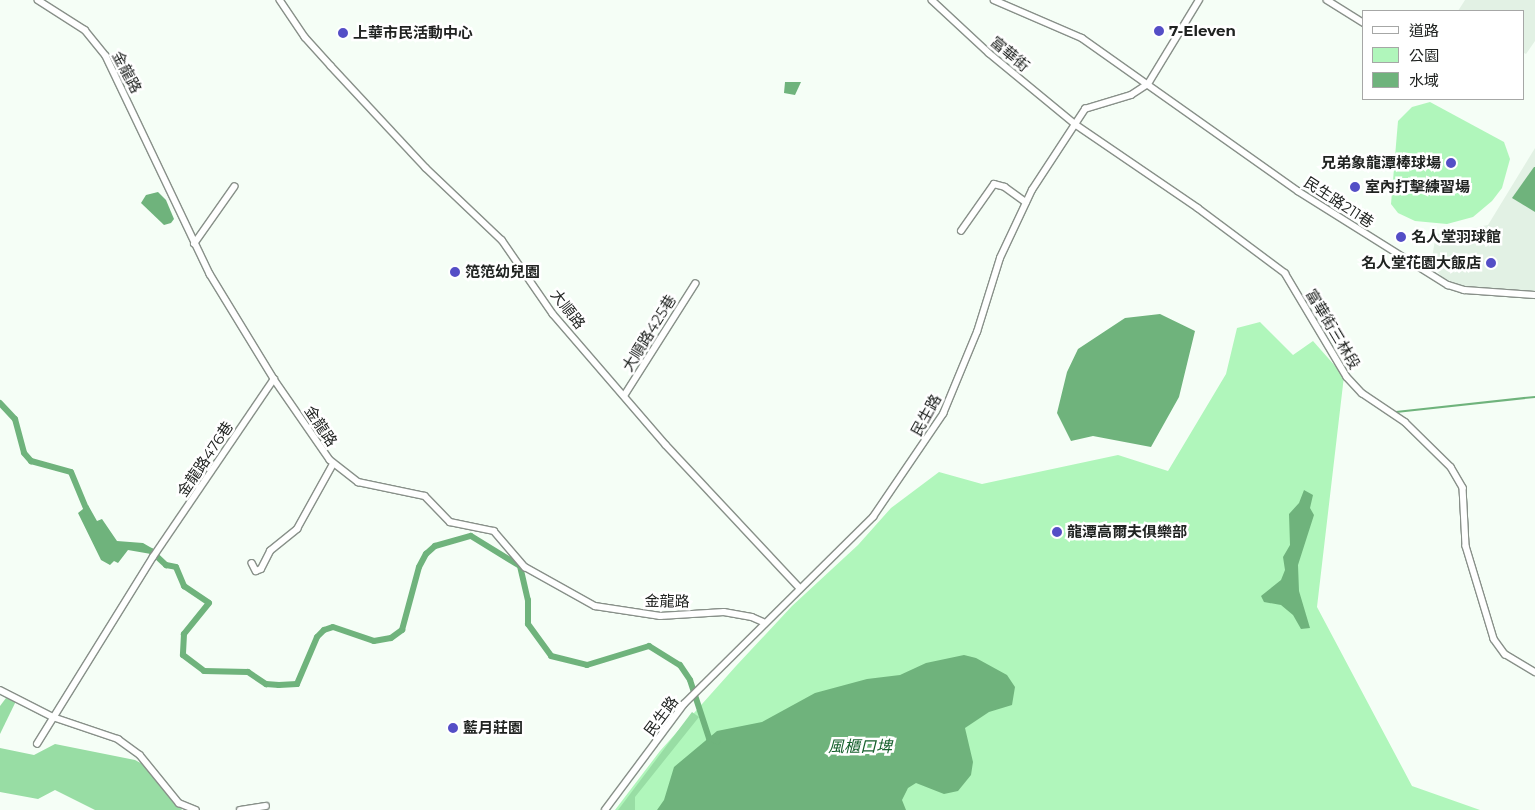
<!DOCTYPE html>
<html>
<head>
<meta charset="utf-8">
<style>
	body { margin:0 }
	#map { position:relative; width:1535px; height:810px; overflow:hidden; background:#f5fef6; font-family:Montserrat,"Noto Sans TC",sans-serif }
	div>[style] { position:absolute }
	.built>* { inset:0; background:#e2f1e4 }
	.green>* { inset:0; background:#b0f6bb }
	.forest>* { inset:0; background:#98dda4 }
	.water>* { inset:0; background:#6fb37c }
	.stream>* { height:2px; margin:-1px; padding:0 1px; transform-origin:1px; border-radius:1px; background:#6fb37c }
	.canal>* { height:6px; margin:-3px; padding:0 3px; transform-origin:3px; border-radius:3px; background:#6fb37c }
	.roads { filter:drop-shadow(1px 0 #889089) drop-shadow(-1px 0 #889089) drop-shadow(0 1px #889089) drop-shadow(0 -1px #889089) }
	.minor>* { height:5.5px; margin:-2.75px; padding:0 2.75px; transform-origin:2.75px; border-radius:2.75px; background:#fff }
	.dots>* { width:14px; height:14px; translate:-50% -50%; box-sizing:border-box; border:2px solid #fff; border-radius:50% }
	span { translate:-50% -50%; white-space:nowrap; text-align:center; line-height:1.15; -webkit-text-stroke:5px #fff; paint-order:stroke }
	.poi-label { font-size:15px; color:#202321; font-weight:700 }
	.left { translate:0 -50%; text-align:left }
	.right { translate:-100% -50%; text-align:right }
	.street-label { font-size:15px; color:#202321 }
	.water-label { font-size:16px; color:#17612d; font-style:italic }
	.legend { position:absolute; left:1362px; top:10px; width:162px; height:90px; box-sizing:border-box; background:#fff; border:1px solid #a6a7a6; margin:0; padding:6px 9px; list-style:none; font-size:15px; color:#202321 }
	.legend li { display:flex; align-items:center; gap:10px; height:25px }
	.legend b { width:25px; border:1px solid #a6a7a6 }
</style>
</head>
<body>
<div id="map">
	<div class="built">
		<div style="clip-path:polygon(1465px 0,1535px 0,1535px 41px,1526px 54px,1524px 53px,1524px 11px,1458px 11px)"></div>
		<div style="clip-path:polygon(1535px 148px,1535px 291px,1463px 287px,1442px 277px,1431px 264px,1436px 234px,1488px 225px)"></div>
	</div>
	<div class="green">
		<div style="clip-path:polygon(1430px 102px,1504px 142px,1510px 159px,1502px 188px,1492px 201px,1473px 217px,1447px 224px,1415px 221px,1398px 213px,1391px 204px,1398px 121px,1412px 107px)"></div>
		<div style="clip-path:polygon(1260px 322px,1293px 355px,1313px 341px,1344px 376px,1317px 607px,1412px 786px,1480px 810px,615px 810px,660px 751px,736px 666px,792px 606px,858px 545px,891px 508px,939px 472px,982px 484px,1118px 455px,1168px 471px,1226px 374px,1237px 328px)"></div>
	</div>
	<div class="forest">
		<div style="clip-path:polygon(6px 698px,17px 699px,0 734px,0 706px)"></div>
		<div style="clip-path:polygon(692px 712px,699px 717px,635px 797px,635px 810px,618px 810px)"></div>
		<div style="clip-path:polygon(55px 744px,135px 760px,148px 767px,182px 810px,95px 810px,55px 790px,38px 799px,0 792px,0 748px,34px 755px)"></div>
	</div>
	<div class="water">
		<div style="clip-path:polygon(785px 82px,801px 82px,795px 95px,784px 93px)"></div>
		<div style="clip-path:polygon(1534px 167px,1535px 167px,1535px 212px,1512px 198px)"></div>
		<div style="clip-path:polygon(158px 192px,166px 200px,174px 219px,171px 223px,164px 225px,141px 203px,146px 195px)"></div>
		<div style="clip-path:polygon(1160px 314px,1195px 331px,1179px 397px,1151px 447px,1093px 436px,1071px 441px,1057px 413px,1067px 372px,1078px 349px,1125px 318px)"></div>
		<div style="clip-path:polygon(1304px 490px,1313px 495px,1310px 508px,1314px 515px,1298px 565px,1299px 591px,1310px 628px,1301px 629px,1293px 615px,1281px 605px,1264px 602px,1261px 596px,1281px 580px,1285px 570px,1283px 557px,1290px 545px,1289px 514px,1299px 503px)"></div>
		<div style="clip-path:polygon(88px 505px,97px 521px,102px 519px,117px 541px,143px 543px,155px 550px,151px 554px,128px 550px,118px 563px,114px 561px,110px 565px,101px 560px,78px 513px)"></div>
		<div style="clip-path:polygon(964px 655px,976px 658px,1007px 675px,1015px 687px,1012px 705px,989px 712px,965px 728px,973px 762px,971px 775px,958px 791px,944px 794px,916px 783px,908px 788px,902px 800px,906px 810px,657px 810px,664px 800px,674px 767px,717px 731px,762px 722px,815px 693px,867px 679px,900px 675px,926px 663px)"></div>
	</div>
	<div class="stream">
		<div style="left:1396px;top:412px;width:140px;rotate:-6.2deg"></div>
	</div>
	<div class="canal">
		<div style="left:0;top:403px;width:22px;rotate:47deg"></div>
		<div style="left:15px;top:419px;width:35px;rotate:75deg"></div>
		<div style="left:24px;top:453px;width:11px;rotate:49deg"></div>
		<div style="left:31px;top:461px;width:41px;rotate:15.4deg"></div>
		<div style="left:71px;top:472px;width:44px;rotate:67.5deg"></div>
		<div style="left:151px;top:551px;width:21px;rotate:43deg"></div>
		<div style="left:166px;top:565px;width:10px;rotate:11deg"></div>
		<div style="left:176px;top:567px;width:21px;rotate:67deg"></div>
		<div style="left:184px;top:586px;width:30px;rotate:34deg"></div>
		<div style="left:209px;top:603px;width:40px;rotate:129deg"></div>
		<div style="left:184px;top:634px;width:21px;rotate:93deg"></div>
		<div style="left:183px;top:655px;width:26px;rotate:37deg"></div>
		<div style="left:204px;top:671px;width:44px;rotate:1.3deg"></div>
		<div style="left:248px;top:672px;width:22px;rotate:34deg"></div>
		<div style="left:266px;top:684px;width:13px;rotate:4deg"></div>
		<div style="left:279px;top:685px;width:18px;rotate:-3deg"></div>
		<div style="left:297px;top:684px;width:51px;rotate:-66.9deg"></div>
		<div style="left:317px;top:637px;width:10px;rotate:-45deg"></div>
		<div style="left:324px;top:630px;width:9px;rotate:-18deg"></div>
		<div style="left:333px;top:627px;width:43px;rotate:18.9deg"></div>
		<div style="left:374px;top:641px;width:17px;rotate:-10deg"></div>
		<div style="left:391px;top:638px;width:14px;rotate:-36deg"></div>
		<div style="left:402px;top:630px;width:65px;rotate:-74.9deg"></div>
		<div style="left:419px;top:567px;width:15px;rotate:-62deg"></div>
		<div style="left:426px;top:554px;width:12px;rotate:-42deg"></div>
		<div style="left:435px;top:546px;width:37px;rotate:-16deg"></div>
		<div style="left:471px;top:536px;width:57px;rotate:31.5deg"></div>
		<div style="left:520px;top:566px;width:35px;rotate:77deg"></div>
		<div style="left:528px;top:600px;width:24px;rotate:90deg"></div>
		<div style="left:528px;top:624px;width:39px;rotate:54deg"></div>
		<div style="left:551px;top:656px;width:37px;rotate:14deg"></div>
		<div style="left:587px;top:665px;width:65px;rotate:-17deg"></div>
		<div style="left:649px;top:646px;width:36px;rotate:32deg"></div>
		<div style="left:680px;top:665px;width:18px;rotate:56deg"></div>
		<div style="left:690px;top:680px;width:61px;rotate:71.9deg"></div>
		<div style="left:709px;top:738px;width:9px;rotate:21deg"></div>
	</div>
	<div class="roads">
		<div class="minor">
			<div style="left:38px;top:0;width:56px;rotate:32.6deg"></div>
			<div style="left:85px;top:30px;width:33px;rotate:51deg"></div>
			<div style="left:106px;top:56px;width:242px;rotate:64.5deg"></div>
			<div style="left:210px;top:274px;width:123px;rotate:58.6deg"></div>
			<div style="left:274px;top:379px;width:98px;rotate:55.3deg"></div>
			<div style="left:330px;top:460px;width:36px;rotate:38deg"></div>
			<div style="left:358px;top:482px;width:68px;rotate:11.8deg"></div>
			<div style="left:425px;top:496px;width:36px;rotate:46deg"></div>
			<div style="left:450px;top:522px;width:45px;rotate:11.6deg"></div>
			<div style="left:494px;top:531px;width:48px;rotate:49.3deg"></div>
			<div style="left:525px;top:567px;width:80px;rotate:29.1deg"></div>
			<div style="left:595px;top:606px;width:66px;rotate:8.7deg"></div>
			<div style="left:660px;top:616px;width:64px;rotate:-3.6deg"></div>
			<div style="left:724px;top:612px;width:28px;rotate:10deg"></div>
			<div style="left:752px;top:617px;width:12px;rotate:24deg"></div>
			<div style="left:280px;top:0;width:45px;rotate:56deg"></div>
			<div style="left:305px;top:37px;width:39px;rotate:48deg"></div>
			<div style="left:331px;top:66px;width:139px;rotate:47deg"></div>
			<div style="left:426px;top:168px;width:105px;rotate:43.5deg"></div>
			<div style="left:502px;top:240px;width:90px;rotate:55.4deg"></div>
			<div style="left:553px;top:314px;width:173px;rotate:49.2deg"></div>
			<div style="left:666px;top:445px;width:196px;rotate:46.9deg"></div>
			<div style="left:932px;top:0;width:78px;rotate:42.9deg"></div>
			<div style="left:989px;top:53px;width:112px;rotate:39.5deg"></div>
			<div style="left:1075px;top:124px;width:149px;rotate:34.3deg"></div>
			<div style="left:1198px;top:208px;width:109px;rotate:36.8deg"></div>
			<div style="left:1285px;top:273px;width:121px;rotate:59.2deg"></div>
			<div style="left:1347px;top:377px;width:22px;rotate:47deg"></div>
			<div style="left:1362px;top:393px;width:52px;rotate:34deg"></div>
			<div style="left:1405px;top:422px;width:64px;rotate:44.4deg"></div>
			<div style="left:1451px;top:467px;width:24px;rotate:60deg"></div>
			<div style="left:1463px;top:488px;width:58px;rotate:87deg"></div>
			<div style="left:1466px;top:546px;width:97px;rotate:73.2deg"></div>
			<div style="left:1494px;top:639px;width:19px;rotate:54deg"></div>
			<div style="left:1505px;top:654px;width:35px;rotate:31deg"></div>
			<div style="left:994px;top:0;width:96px;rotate:23.4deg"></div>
			<div style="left:1082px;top:38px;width:265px;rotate:35.3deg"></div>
			<div style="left:1298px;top:191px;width:177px;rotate:32.1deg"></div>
			<div style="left:1448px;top:285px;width:17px;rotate:17deg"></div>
			<div style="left:1464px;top:290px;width:71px;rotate:4deg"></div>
			<div style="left:1327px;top:0;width:44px;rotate:31.9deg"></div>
			<div style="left:961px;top:231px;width:57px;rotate:-54.9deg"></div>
			<div style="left:994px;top:184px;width:11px;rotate:15deg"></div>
			<div style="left:1005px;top:187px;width:26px;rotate:36deg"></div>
			<div style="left:194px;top:244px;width:70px;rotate:-54.9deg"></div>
			<div style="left:624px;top:396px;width:133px;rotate:-57.6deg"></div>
			<div style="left:252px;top:563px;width:9px;rotate:63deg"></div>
			<div style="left:256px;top:571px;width:5px;rotate:-22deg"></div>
			<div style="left:261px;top:569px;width:20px;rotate:-63deg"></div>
			<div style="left:270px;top:551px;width:35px;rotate:-39deg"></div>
			<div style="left:297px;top:529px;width:74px;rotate:-61deg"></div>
			<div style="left:0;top:690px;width:59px;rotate:27deg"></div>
			<div style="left:53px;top:717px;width:69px;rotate:18.7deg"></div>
			<div style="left:118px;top:739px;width:27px;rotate:36deg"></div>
			<div style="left:140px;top:755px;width:62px;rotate:50.9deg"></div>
			<div style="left:179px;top:803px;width:18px;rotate:22deg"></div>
			<div style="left:37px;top:744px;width:220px;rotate:-58.2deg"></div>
			<div style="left:153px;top:557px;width:215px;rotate:-55.8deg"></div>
			<div style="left:240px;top:810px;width:26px;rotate:-9deg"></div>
			<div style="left:605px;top:810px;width:132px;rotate:-53.3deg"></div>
			<div style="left:684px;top:704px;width:266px;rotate:-44.7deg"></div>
			<div style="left:873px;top:517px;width:125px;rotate:-55.8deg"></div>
			<div style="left:943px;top:414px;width:89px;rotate:-67.5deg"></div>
			<div style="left:977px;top:332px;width:77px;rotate:-72.7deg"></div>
			<div style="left:1000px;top:258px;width:75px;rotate:-64.8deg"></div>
			<div style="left:1032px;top:190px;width:97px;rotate:-56.8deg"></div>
			<div style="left:1085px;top:109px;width:48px;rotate:-16.9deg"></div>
			<div style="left:1131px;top:95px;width:20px;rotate:-33deg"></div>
			<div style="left:1148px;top:84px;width:98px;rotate:-58.7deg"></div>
		</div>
	</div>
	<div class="dots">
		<div style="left:1159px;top:31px;background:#544ec6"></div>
		<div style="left:343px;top:33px;background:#544ec6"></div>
		<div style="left:1451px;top:163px;background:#544ec6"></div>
		<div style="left:1355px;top:187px;background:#544ec6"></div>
		<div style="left:1401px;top:237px;background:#544ec6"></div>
		<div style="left:1491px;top:263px;background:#544ec6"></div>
		<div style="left:455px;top:272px;background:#544ec6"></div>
		<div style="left:1057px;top:532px;background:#544ec6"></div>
		<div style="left:453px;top:728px;background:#544ec6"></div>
	</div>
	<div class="poi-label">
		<span class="left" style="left:1169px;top:31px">7-Eleven</span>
		<span class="left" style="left:353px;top:33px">上華市民活動中心</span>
		<span class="right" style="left:1441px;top:163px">兄弟象龍潭棒球場</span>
		<span class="left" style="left:1365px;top:187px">室內打擊練習場</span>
		<span class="left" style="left:1411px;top:237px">名人堂羽球館</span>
		<span class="right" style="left:1481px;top:263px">名人堂花園大飯店</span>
		<span class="left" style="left:465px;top:272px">笵笵幼兒園</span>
		<span class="left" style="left:1067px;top:532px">龍潭高爾夫俱樂部</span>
		<span class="left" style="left:463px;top:728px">藍月莊園</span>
	</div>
	<div class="street-label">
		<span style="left:1010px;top:54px;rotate:40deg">富華街</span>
		<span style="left:127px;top:72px;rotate:62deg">金龍路</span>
		<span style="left:1339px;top:202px;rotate:33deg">民生路211巷</span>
		<span style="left:568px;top:309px;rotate:52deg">大順路</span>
		<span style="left:1333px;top:329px;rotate:59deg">富華街三林段</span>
		<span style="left:649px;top:333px;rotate:-58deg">大順路425巷</span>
		<span style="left:926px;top:415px;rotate:-61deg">民生路</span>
		<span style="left:321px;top:426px;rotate:56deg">金龍路</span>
		<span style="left:205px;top:459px;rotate:-56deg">金龍路476巷</span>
		<span style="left:667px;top:601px;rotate:1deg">金龍路</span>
		<span style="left:661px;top:716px;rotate:-53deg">民生路</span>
	</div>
	<div class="water-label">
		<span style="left:860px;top:747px">風櫃口埤</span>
	</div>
	<ul class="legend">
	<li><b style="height:6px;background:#fff"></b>道路</li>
	<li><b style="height:14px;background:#b0f6bb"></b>公園</li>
	<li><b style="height:14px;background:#6fb37c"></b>水域</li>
	</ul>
</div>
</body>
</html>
